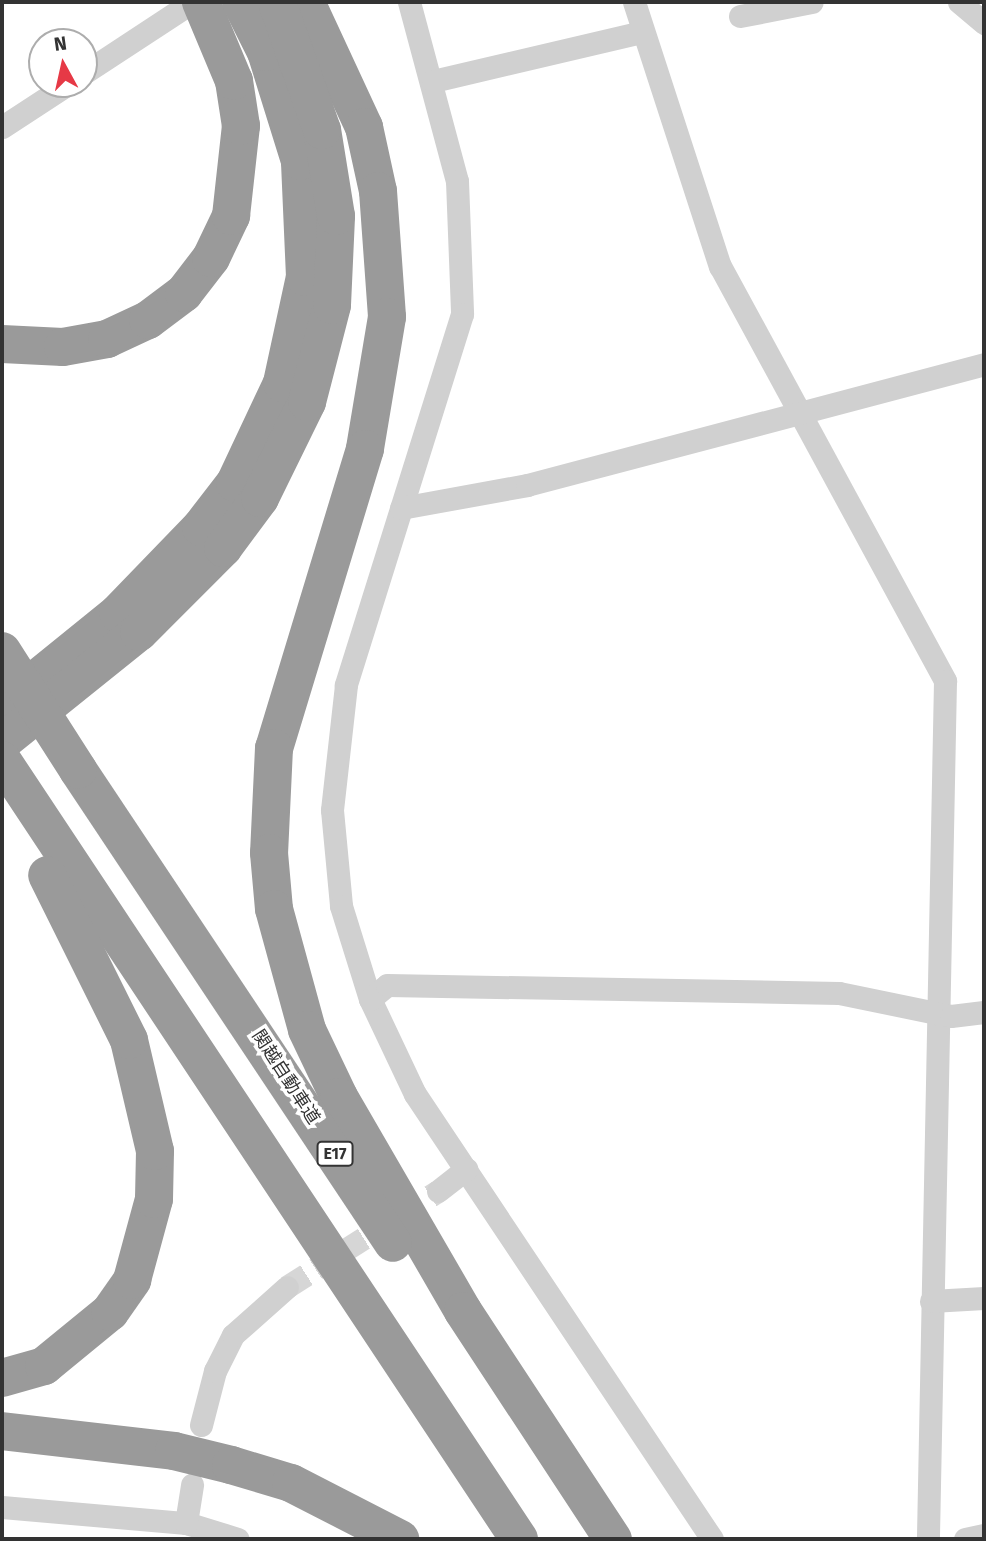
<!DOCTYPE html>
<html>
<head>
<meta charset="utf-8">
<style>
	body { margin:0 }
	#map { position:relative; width:986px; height:1541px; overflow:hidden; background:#fff; font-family:"Fira Sans","Noto Sans JP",sans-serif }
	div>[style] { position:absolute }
	.minor-tunnel>* { height:23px; margin-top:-11.5px; transform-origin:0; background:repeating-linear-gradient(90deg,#d6d6d6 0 23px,transparent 0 34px) }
	.minor>* { height:23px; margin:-11.5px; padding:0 11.5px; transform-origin:11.5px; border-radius:11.5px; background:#d0d0d0 }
	.motorway>* { height:38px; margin:-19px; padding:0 19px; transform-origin:19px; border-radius:19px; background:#9a9a9a }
	.motorway-bridge>* { height:38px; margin:-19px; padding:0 19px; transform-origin:19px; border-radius:19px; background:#9a9a9a }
	span { translate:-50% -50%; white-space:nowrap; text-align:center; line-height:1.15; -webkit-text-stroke:7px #fff; paint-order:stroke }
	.shield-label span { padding:2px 5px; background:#fff; border:2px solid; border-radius:5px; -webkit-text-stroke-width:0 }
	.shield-label { font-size:16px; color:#333; font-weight:700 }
	.street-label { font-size:18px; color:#333 }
	.frame { position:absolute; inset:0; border:4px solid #333; pointer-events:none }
	.north { position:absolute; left:28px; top:28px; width:70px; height:70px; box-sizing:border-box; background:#fff; border:2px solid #adadad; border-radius:50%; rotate:352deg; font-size:19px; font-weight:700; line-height:28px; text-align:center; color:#333 }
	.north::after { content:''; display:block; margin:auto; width:24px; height:32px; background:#e63946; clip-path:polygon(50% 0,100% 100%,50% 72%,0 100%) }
</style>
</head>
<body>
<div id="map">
	<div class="minor-tunnel">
		<div style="left:287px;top:1287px;width:179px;rotate:-32.4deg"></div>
	</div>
	<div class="minor">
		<div style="left:409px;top:2px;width:185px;rotate:75deg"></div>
		<div style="left:457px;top:181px;width:133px;rotate:87.8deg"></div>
		<div style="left:462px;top:314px;width:389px;rotate:107.4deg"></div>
		<div style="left:346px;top:685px;width:126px;rotate:96.4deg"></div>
		<div style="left:332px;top:810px;width:96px;rotate:84.6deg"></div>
		<div style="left:341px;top:906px;width:97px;rotate:72.7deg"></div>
		<div style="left:370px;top:999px;width:105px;rotate:64.7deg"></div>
		<div style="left:415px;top:1094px;width:535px;rotate:56.28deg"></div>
		<div style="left:634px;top:2px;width:278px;rotate:72deg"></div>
		<div style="left:720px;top:266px;width:472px;rotate:61.5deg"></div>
		<div style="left:945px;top:681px;width:858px;rotate:91.14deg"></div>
		<div style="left:959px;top:2px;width:33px;rotate:40deg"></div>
		<div style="left:740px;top:16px;width:73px;rotate:-11deg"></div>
		<div style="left:84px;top:73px;width:122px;rotate:-33.3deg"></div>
		<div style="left:433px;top:81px;width:215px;rotate:-13.2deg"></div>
		<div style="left:2px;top:127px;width:79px;rotate:-33.1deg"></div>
		<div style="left:401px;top:508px;width:128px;rotate:-10.3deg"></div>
		<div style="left:527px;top:485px;width:473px;rotate:-14.8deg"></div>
		<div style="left:370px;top:999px;width:22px;rotate:-39deg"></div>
		<div style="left:387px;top:985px;width:452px;rotate:1deg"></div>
		<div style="left:839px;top:993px;width:114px;rotate:11.6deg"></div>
		<div style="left:951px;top:1016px;width:33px;rotate:-7deg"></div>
		<div style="left:438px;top:1191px;width:36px;rotate:-38deg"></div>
		<div style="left:931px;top:1301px;width:53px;rotate:-3.2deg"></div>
		<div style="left:201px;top:1425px;width:56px;rotate:-75.5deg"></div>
		<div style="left:215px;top:1371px;width:40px;rotate:-63.4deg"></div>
		<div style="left:233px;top:1335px;width:72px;rotate:-41.6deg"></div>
		<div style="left:2px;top:1507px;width:185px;rotate:5deg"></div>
		<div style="left:186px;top:1523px;width:54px;rotate:17.1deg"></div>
		<div style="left:186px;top:1523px;width:39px;rotate:-81deg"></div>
		<div style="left:965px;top:1539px;width:19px;rotate:-12deg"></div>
	</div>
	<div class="motorway">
		<div style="left:306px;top:2px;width:138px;rotate:65.1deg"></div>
		<div style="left:364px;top:127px;width:66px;rotate:77.7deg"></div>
		<div style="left:378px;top:191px;width:126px;rotate:85.9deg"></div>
		<div style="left:387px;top:317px;width:134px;rotate:99.5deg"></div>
		<div style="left:365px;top:449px;width:313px;rotate:106.9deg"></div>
		<div style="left:274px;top:748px;width:105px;rotate:92.7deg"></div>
		<div style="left:269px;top:853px;width:56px;rotate:84.9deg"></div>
		<div style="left:274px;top:909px;width:125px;rotate:74.7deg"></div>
		<div style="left:307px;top:1030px;width:74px;rotate:64.5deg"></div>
		<div style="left:339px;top:1097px;width:247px;rotate:59.9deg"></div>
		<div style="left:463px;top:1311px;width:273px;rotate:56.7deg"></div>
		<div style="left:2px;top:344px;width:61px;rotate:2.8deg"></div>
		<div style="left:63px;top:347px;width:45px;rotate:-10.3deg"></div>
		<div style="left:107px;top:339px;width:45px;rotate:-24.9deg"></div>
		<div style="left:148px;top:320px;width:45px;rotate:-36.9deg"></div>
		<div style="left:184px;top:293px;width:44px;rotate:-52.4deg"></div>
		<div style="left:211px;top:258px;width:47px;rotate:-64.5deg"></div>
		<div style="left:231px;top:216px;width:91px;rotate:-83.7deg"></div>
		<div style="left:241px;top:126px;width:46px;rotate:-98.8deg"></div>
		<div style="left:234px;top:81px;width:86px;rotate:-112.7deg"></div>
		<div style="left:2px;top:707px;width:149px;rotate:-39deg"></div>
		<div style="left:118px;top:613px;width:120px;rotate:-46deg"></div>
		<div style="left:201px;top:527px;width:56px;rotate:-52.3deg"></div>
		<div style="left:235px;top:483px;width:110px;rotate:-64.8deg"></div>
		<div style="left:282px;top:383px;width:108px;rotate:-77.8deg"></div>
		<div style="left:305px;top:277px;width:116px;rotate:-92.5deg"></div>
		<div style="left:300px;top:161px;width:114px;rotate:-107.3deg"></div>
		<div style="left:266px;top:52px;width:56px;rotate:-116.6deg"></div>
		<div style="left:2px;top:742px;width:176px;rotate:-38.8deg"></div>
		<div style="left:139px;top:632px;width:119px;rotate:-45deg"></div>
		<div style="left:223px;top:548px;width:62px;rotate:-53.5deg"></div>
		<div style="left:260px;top:498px;width:107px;rotate:-63.9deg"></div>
		<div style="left:307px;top:402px;width:100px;rotate:-75.5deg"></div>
		<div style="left:332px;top:305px;width:89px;rotate:-87.4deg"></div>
		<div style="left:336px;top:216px;width:87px;rotate:-99.2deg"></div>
		<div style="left:322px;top:130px;width:136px;rotate:-109.4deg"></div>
		<div style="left:2px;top:760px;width:935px;rotate:56.43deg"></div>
		<div style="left:78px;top:770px;width:568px;rotate:56.34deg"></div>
		<div style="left:2px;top:1378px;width:44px;rotate:-15.9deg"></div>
		<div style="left:44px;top:1366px;width:85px;rotate:-39.3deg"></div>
		<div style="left:110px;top:1312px;width:39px;rotate:-55deg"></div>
		<div style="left:132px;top:1280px;width:84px;rotate:-74.8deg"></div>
		<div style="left:154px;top:1199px;width:48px;rotate:-88.8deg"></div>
		<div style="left:155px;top:1151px;width:114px;rotate:-103.2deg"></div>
		<div style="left:129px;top:1040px;width:184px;rotate:-116.4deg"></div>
		<div style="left:2px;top:1431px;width:173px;rotate:6.6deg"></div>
		<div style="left:174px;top:1451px;width:59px;rotate:13.8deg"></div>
		<div style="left:231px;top:1465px;width:63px;rotate:16.7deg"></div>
		<div style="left:291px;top:1483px;width:123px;rotate:27.2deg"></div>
	</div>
	<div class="motorway-bridge">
		<div style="left:2px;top:651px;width:141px;rotate:57.4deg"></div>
	</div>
	<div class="shield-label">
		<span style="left:335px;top:1154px">E17</span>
	</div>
	<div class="street-label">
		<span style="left:286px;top:1077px;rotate:57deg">関越自動車道</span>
	</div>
	<div class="frame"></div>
	<div class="north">N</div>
</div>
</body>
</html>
